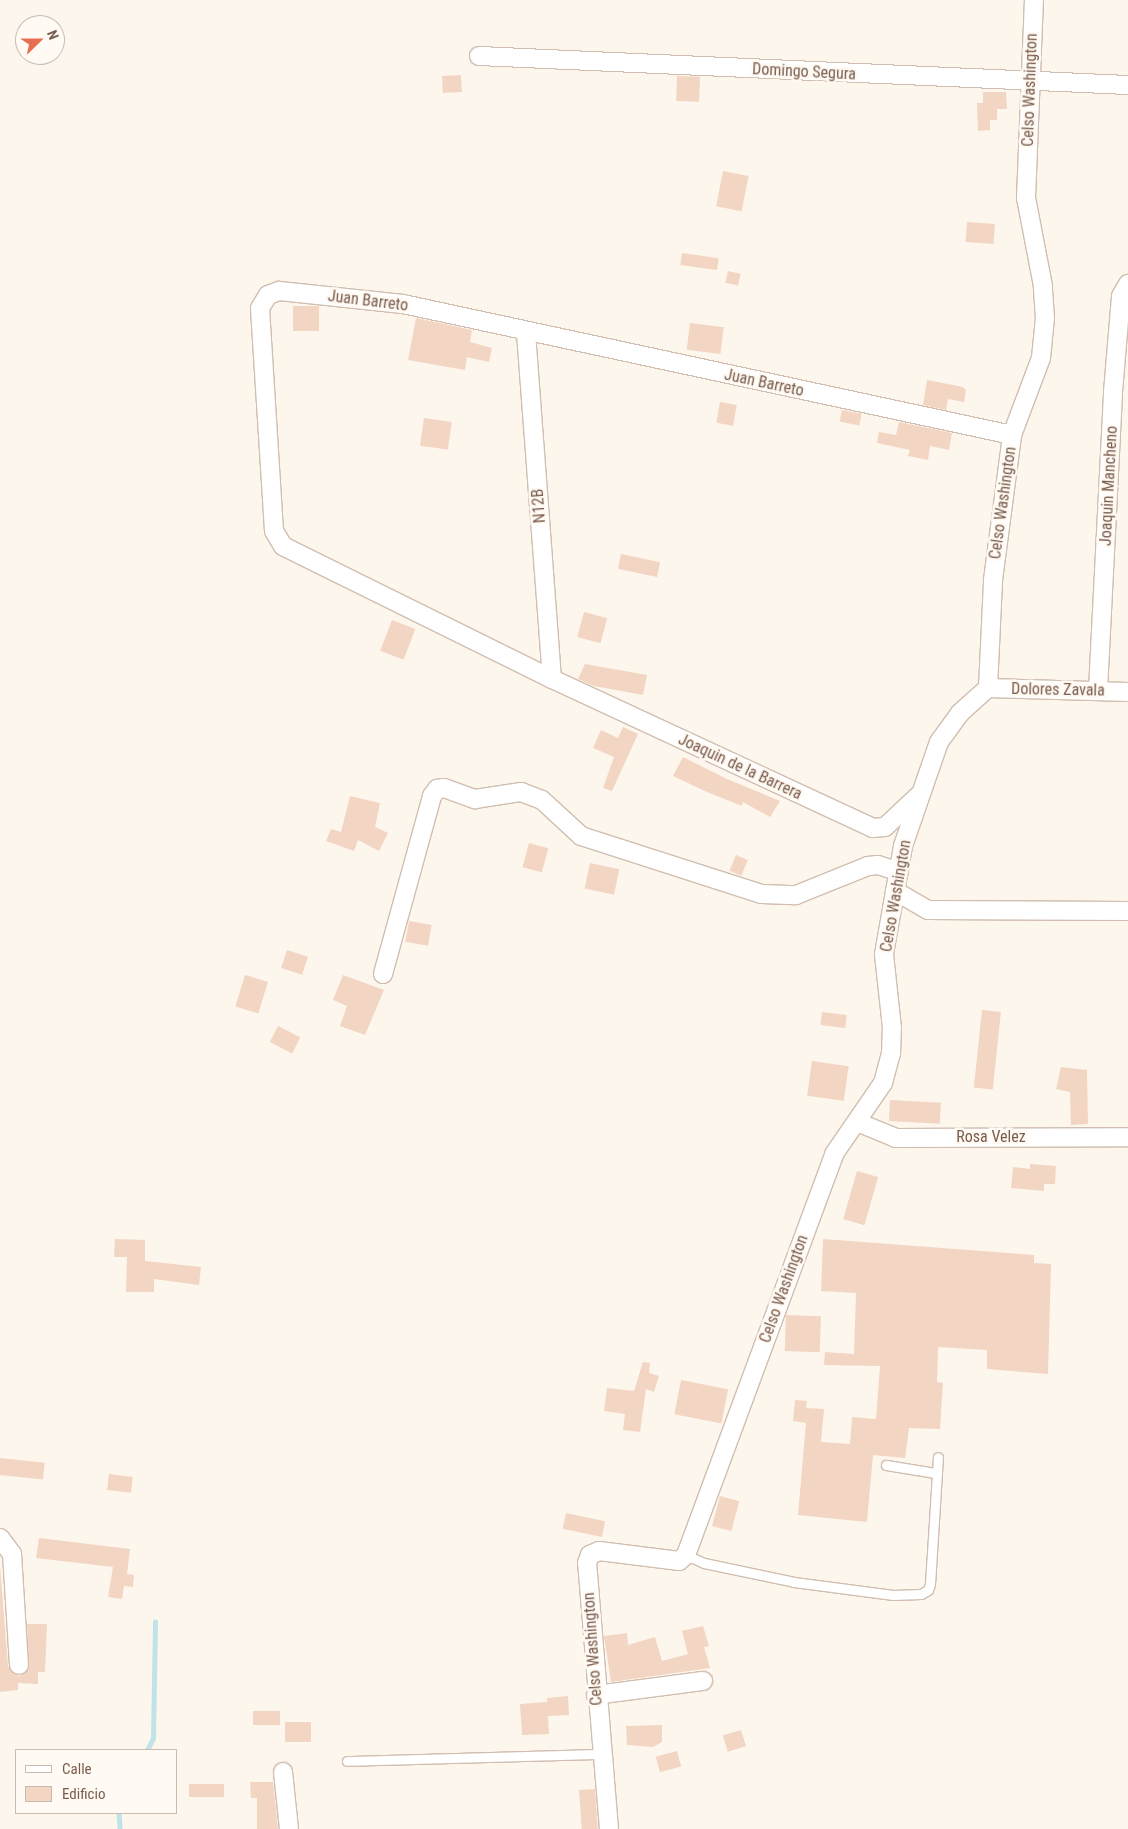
<!DOCTYPE html>
<html>
<head>
<meta charset="utf-8">
<style>
	body { margin:0 }
	#map { position:relative; width:1128px; height:1829px; overflow:hidden; background:#fdf6ec; font-family:"Roboto Condensed",sans-serif }
	div>[style] { position:absolute }
	.stream>* { height:4.5px; margin:-2.25px; padding:0 2.25px; transform-origin:2.25px; border-radius:2.25px; background:#bfe3e8 }
	.building>* { inset:0; background:#f3d5c3; transform-origin:0 0 }
	.roads { filter:drop-shadow(1px 0 #d1beb0) drop-shadow(-1px 0 #d1beb0) drop-shadow(0 1px #d1beb0) drop-shadow(0 -1px #d1beb0) }
	.lane>* { height:9px; margin:-4.5px; padding:0 4.5px; transform-origin:4.5px; border-radius:4.5px; background:#fff }
	.street>* { height:18px; margin:-9px; padding:0 9px; transform-origin:9px; border-radius:9px; background:#fff }
	span { translate:-50% -50%; white-space:nowrap; text-align:center; line-height:1.15; -webkit-text-stroke:5px #fffaf3; paint-order:stroke }
	.street-label { font-size:16px; color:#7a5c4d }
	.legend { position:absolute; left:15px; top:1749px; width:162px; height:65px; box-sizing:border-box; background:#fffaf3; border:1px solid #cabbb1; margin:0; padding:6px 9px; list-style:none; font-size:15px; color:#7a5c4d }
	.legend li { display:flex; align-items:center; gap:10px; height:25px }
	.legend b { width:25px; border:1px solid #cabbb1 }
	.north { position:absolute; left:15px; top:15px; width:50px; height:50px; box-sizing:border-box; background:#fffaf3; border:1px solid #cabbb1; border-radius:50%; rotate:68deg; font-size:14px; font-weight:700; line-height:20px; text-align:center; color:#7a5c4d }
	.north::after { content:''; display:block; margin:auto; width:18px; height:22px; background:#e76f51; clip-path:polygon(50% 0,100% 100%,50% 72%,0 100%) }
</style>
</head>
<body>
<div id="map">
	<div class="stream">
		<div style="left:147px;top:1750px;width:13px;rotate:-63deg"></div>
		<div style="left:153px;top:1738px;width:116px;rotate:-89deg"></div>
		<div style="left:119px;top:1813px;width:16px;rotate:86deg"></div>
	</div>
	<div class="building">
		<div style="left:461px;top:75px;width:17px;height:19px;rotate:87deg"></div>
		<div style="left:677px;top:76px;width:23px;height:25px;rotate:2deg"></div>
		<div style="clip-path:polygon(983px 92px,1006px 92px,1007px 109px,997px 109px,997px 120px,990px 120px,990px 130px,978px 131px,977px 103px,983px 103px)"></div>
		<div style="left:723px;top:171px;width:26px;height:36px;rotate:11deg"></div>
		<div style="left:967px;top:222px;width:28px;height:20px;rotate:4deg"></div>
		<div style="left:682px;top:253px;width:37px;height:12px;rotate:8deg"></div>
		<div style="left:728px;top:271px;width:13px;height:12px;rotate:13deg"></div>
		<div style="left:293px;top:306px;width:26px;height:25px"></div>
		<div style="clip-path:polygon(416px 318px,472px 330px,470px 342px,492px 348px,489px 362px,467px 357px,465px 370px,408px 360px)"></div>
		<div style="left:690px;top:323px;width:34px;height:27px;rotate:7deg"></div>
		<div style="clip-path:polygon(927px 380px,963px 387px,966px 390px,964px 402px,948px 399px,946px 410px,923px 405px)"></div>
		<div style="left:720px;top:402px;width:17px;height:21px;rotate:10deg"></div>
		<div style="left:842px;top:410px;width:20px;height:12px;rotate:11deg"></div>
		<div style="left:424px;top:418px;width:28px;height:28px;rotate:8deg"></div>
		<div style="clip-path:polygon(899px 422px,952px 433px,949px 450px,930px 446px,928px 460px,908px 456px,910px 450px,877px 443px,879px 432px,896px 435px)"></div>
		<div style="left:621px;top:554px;width:40px;height:15px;rotate:12deg"></div>
		<div style="left:584px;top:612px;width:24px;height:26px;rotate:15deg"></div>
		<div style="left:392px;top:620px;width:25px;height:33px;rotate:21deg"></div>
		<div style="clip-path:polygon(585px 664px,647px 675px,643px 695px,594px 686px,578px 679px)"></div>
		<div style="clip-path:polygon(623px 727px,638px 734px,612px 791px,603px 788px,614px 757px,593px 748px,601px 730px,618px 738px)"></div>
		<div style="clip-path:polygon(683px 757px,727px 779px,780px 801px,770px 817px,743px 802px,742px 806px,707px 792px,673px 776px)"></div>
		<div style="clip-path:polygon(350px 796px,380px 803px,375px 827px,388px 833px,379px 851px,358px 840px,354px 851px,326px 841px,331px 829px,341px 832px)"></div>
		<div style="left:529px;top:843px;width:20px;height:25px;rotate:15deg"></div>
		<div style="left:736px;top:855px;width:13px;height:17px;rotate:23deg"></div>
		<div style="left:590px;top:863px;width:30px;height:26px;rotate:12deg"></div>
		<div style="left:409px;top:921px;width:23px;height:21px;rotate:10deg"></div>
		<div style="left:287px;top:950px;width:22px;height:19px;rotate:18deg"></div>
		<div style="left:245px;top:975px;width:24px;height:33px;rotate:17deg"></div>
		<div style="clip-path:polygon(343px 975px,384px 990px,365px 1035px,340px 1026px,347px 1006px,333px 1000px)"></div>
		<div style="left:982px;top:1010px;width:19px;height:78px;rotate:6deg"></div>
		<div style="left:822px;top:1012px;width:25px;height:13px;rotate:7deg"></div>
		<div style="left:278px;top:1026px;width:25px;height:18px;rotate:27deg"></div>
		<div style="left:812px;top:1061px;width:37px;height:35px;rotate:8deg"></div>
		<div style="clip-path:polygon(1061px 1067px,1087px 1070px,1088px 1124px,1071px 1125px,1070px 1092px,1056px 1089px)"></div>
		<div style="left:890px;top:1100px;width:51px;height:21px;rotate:3deg"></div>
		<div style="clip-path:polygon(1030px 1164px,1056px 1166px,1055px 1184px,1044px 1184px,1044px 1191px,1011px 1188px,1013px 1167px,1030px 1169px)"></div>
		<div style="left:857px;top:1171px;width:22px;height:50px;rotate:16deg"></div>
		<div style="clip-path:polygon(115px 1239px,145px 1240px,145px 1261px,201px 1267px,199px 1285px,154px 1279px,154px 1292px,126px 1292px,127px 1257px,114px 1257px)"></div>
		<div style="clip-path:polygon(823px 1239px,1034px 1255px,1034px 1263px,1051px 1264px,1048px 1374px,987px 1369px,987px 1350px,938px 1347px,937px 1382px,943px 1383px,940px 1429px,909px 1428px,905px 1458px,873px 1455px,867px 1522px,798px 1515px,806px 1423px,793px 1421px,795px 1400px,807px 1401px,806px 1408px,824px 1409px,821px 1442px,850px 1444px,852px 1417px,876px 1419px,880px 1366px,824px 1365px,825px 1352px,854px 1354px,856px 1293px,821px 1291px)"></div>
		<div style="left:786px;top:1315px;width:35px;height:36px;rotate:2deg"></div>
		<div style="clip-path:polygon(643px 1362px,650px 1363px,649px 1373px,659px 1376px,654px 1392px,646px 1389px,640px 1432px,623px 1430px,625px 1414px,604px 1411px,607px 1388px,634px 1391px)"></div>
		<div style="left:681px;top:1380px;width:48px;height:35px;rotate:11deg"></div>
		<div style="left:0;top:1458px;width:45px;height:17px;rotate:6deg"></div>
		<div style="left:109px;top:1474px;width:24px;height:16px;rotate:7deg"></div>
		<div style="left:720px;top:1496px;width:20px;height:31px;rotate:15deg"></div>
		<div style="left:566px;top:1513px;width:40px;height:16px;rotate:12deg"></div>
		<div style="clip-path:polygon(39px 1538px,130px 1549px,127px 1574px,134px 1575px,133px 1587px,124px 1586px,122px 1599px,108px 1597px,113px 1567px,36px 1558px)"></div>
		<div style="clip-path:polygon(0 1566px,8px 1666px,14px 1674px,20px 1676px,29px 1669px,27px 1624px,47px 1624px,45px 1672px,38px 1672px,38px 1684px,18px 1683px,18px 1690px,0 1692px)"></div>
		<div style="clip-path:polygon(703px 1626px,709px 1646px,704px 1647px,710px 1668px,611px 1682px,604px 1636px,627px 1633px,628px 1645px,655px 1637px,662px 1661px,688px 1654px,682px 1631px)"></div>
		<div style="clip-path:polygon(568px 1696px,569px 1715px,548px 1716px,549px 1734px,522px 1735px,520px 1704px,547px 1702px,547px 1698px)"></div>
		<div style="left:253px;top:1711px;width:27px;height:14px"></div>
		<div style="left:285px;top:1722px;width:26px;height:20px"></div>
		<div style="clip-path:polygon(662px 1725px,662px 1742px,653px 1747px,627px 1745px,626px 1726px)"></div>
		<div style="left:741px;top:1730px;width:17px;height:19px;rotate:73deg"></div>
		<div style="left:677px;top:1751px;width:16px;height:22px;rotate:75deg"></div>
		<div style="clip-path:polygon(250px 1782px,273px 1782px,278px 1829px,257px 1829px,257px 1798px,251px 1798px)"></div>
		<div style="left:189px;top:1784px;width:35px;height:13px"></div>
		<div style="left:595px;top:1789px;width:40px;height:16px;rotate:86deg"></div>
	</div>
	<div class="roads">
		<div class="lane">
			<div style="left:886px;top:1465px;width:50px;rotate:9.3deg"></div>
			<div style="left:686px;top:1555px;width:20px;rotate:24deg"></div>
			<div style="left:704px;top:1563px;width:92px;rotate:11.9deg"></div>
			<div style="left:794px;top:1582px;width:100px;rotate:7.5deg"></div>
			<div style="left:893px;top:1595px;width:28px;rotate:-2deg"></div>
			<div style="left:921px;top:1594px;width:8px;rotate:-30deg"></div>
			<div style="left:928px;top:1590px;width:6px;rotate:-72deg"></div>
			<div style="left:930px;top:1584px;width:127px;rotate:-86.4deg"></div>
			<div style="left:347px;top:1761px;width:254px;rotate:-1.6deg"></div>
		</div>
		<div class="street">
			<div style="left:479px;top:56px;width:650px;rotate:2.56deg"></div>
			<div style="left:526px;top:333px;width:347px;rotate:85.7deg"></div>
			<div style="left:988px;top:688px;width:140px;rotate:1.6deg"></div>
			<div style="left:1098px;top:690px;width:298px;rotate:-87.1deg"></div>
			<div style="left:1113px;top:392px;width:96px;rotate:-85.2deg"></div>
			<div style="left:1121px;top:296px;width:14px;rotate:-60deg"></div>
			<div style="left:918px;top:796px;width:45px;rotate:136.8deg"></div>
			<div style="left:885px;top:827px;width:12px;rotate:175deg"></div>
			<div style="left:873px;top:828px;width:354px;rotate:-155.1deg"></div>
			<div style="left:552px;top:679px;width:300px;rotate:-153.7deg"></div>
			<div style="left:283px;top:546px;width:17px;rotate:-121deg"></div>
			<div style="left:274px;top:531px;width:223px;rotate:-93.6deg"></div>
			<div style="left:260px;top:308px;width:15px;rotate:-58deg"></div>
			<div style="left:268px;top:295px;width:12px;rotate:-20deg"></div>
			<div style="left:279px;top:291px;width:125px;rotate:6deg"></div>
			<div style="left:403px;top:304px;width:623px;rotate:12.14deg"></div>
			<div style="left:895px;top:891px;width:38px;rotate:30deg"></div>
			<div style="left:928px;top:910px;width:200px;rotate:0.3deg"></div>
			<div style="left:383px;top:974px;width:185px;rotate:-74.6deg"></div>
			<div style="left:432px;top:796px;width:9px;rotate:-54deg"></div>
			<div style="left:437px;top:789px;width:7px;rotate:-8deg"></div>
			<div style="left:444px;top:788px;width:33px;rotate:20deg"></div>
			<div style="left:475px;top:799px;width:47px;rotate:-8.7deg"></div>
			<div style="left:521px;top:792px;width:22px;rotate:21deg"></div>
			<div style="left:542px;top:800px;width:53px;rotate:42.7deg"></div>
			<div style="left:581px;top:836px;width:190px;rotate:17.8deg"></div>
			<div style="left:762px;top:894px;width:34px;rotate:2deg"></div>
			<div style="left:796px;top:895px;width:78px;rotate:-21.9deg"></div>
			<div style="left:868px;top:866px;width:10px;rotate:-6deg"></div>
			<div style="left:878px;top:865px;width:22px;rotate:18deg"></div>
			<div style="left:857px;top:1122px;width:42px;rotate:22.3deg"></div>
			<div style="left:896px;top:1138px;width:232px;rotate:-0.2deg"></div>
			<div style="left:0;top:1538px;width:20px;rotate:53deg"></div>
			<div style="left:12px;top:1554px;width:111px;rotate:86.4deg"></div>
			<div style="left:596px;top:1695px;width:108px;rotate:-7.5deg"></div>
			<div style="left:283px;top:1772px;width:57px;rotate:84deg"></div>
			<div style="left:609px;top:1829px;width:267px;rotate:-94.7deg"></div>
			<div style="left:587px;top:1563px;width:9px;rotate:-69deg"></div>
			<div style="left:590px;top:1555px;width:10px;rotate:-24deg"></div>
			<div style="left:599px;top:1551px;width:81px;rotate:7.1deg"></div>
			<div style="left:679px;top:1561px;width:9px;rotate:-41deg"></div>
			<div style="left:686px;top:1555px;width:427px;rotate:-69.7deg"></div>
			<div style="left:834px;top:1154px;width:86px;rotate:-55.4deg"></div>
			<div style="left:883px;top:1083px;width:30px;rotate:-75deg"></div>
			<div style="left:891px;top:1054px;width:26px;rotate:-88deg"></div>
			<div style="left:892px;top:1028px;width:74px;rotate:-96.2deg"></div>
			<div style="left:884px;top:954px;width:110px;rotate:-80deg"></div>
			<div style="left:903px;top:846px;width:110px;rotate:-70.9deg"></div>
			<div style="left:939px;top:742px;width:36px;rotate:-54deg"></div>
			<div style="left:960px;top:713px;width:38px;rotate:-42deg"></div>
			<div style="left:988px;top:688px;width:108px;rotate:-87.3deg"></div>
			<div style="left:993px;top:580px;width:146px;rotate:-82.5deg"></div>
			<div style="left:1012px;top:435px;width:82px;rotate:-69.4deg"></div>
			<div style="left:1041px;top:358px;width:40px;rotate:-84.3deg"></div>
			<div style="left:1045px;top:318px;width:32px;rotate:-94deg"></div>
			<div style="left:1043px;top:286px;width:90px;rotate:-100.9deg"></div>
			<div style="left:1026px;top:198px;width:198px;rotate:-87.7deg"></div>
		</div>
	</div>
	<div class="street-label">
		<span style="left:804px;top:72px;rotate:3deg">Domingo Segura</span>
		<span style="left:1030px;top:90px;rotate:-88deg">Celso Washington</span>
		<span style="left:368px;top:301px;rotate:7deg">Juan Barreto</span>
		<span style="left:764px;top:383px;rotate:12deg">Juan Barreto</span>
		<span style="left:1109px;top:486px;rotate:-87deg">Joaquin Mancheno</span>
		<span style="left:1003px;top:503px;rotate:-82deg">Celso Washington</span>
		<span style="left:539px;top:506px;rotate:-94deg">N12B</span>
		<span style="left:1058px;top:690px;rotate:1deg">Dolores Zavala</span>
		<span style="left:740px;top:767px;rotate:25deg">Joaquin de la Barrera</span>
		<span style="left:896px;top:896px;rotate:-80deg">Celso Washington</span>
		<span style="left:991px;top:1137px">Rosa Velez</span>
		<span style="left:784px;top:1289px;rotate:-70deg">Celso Washington</span>
		<span style="left:593px;top:1649px;rotate:-94deg">Celso Washington</span>
	</div>
	<ul class="legend">
	<li><b style="height:6px;background:#fff"></b>Calle</li>
	<li><b style="height:14px;background:#f3d5c3"></b>Edificio</li>
	</ul>
	<div class="north">N</div>
</div>
</body>
</html>
